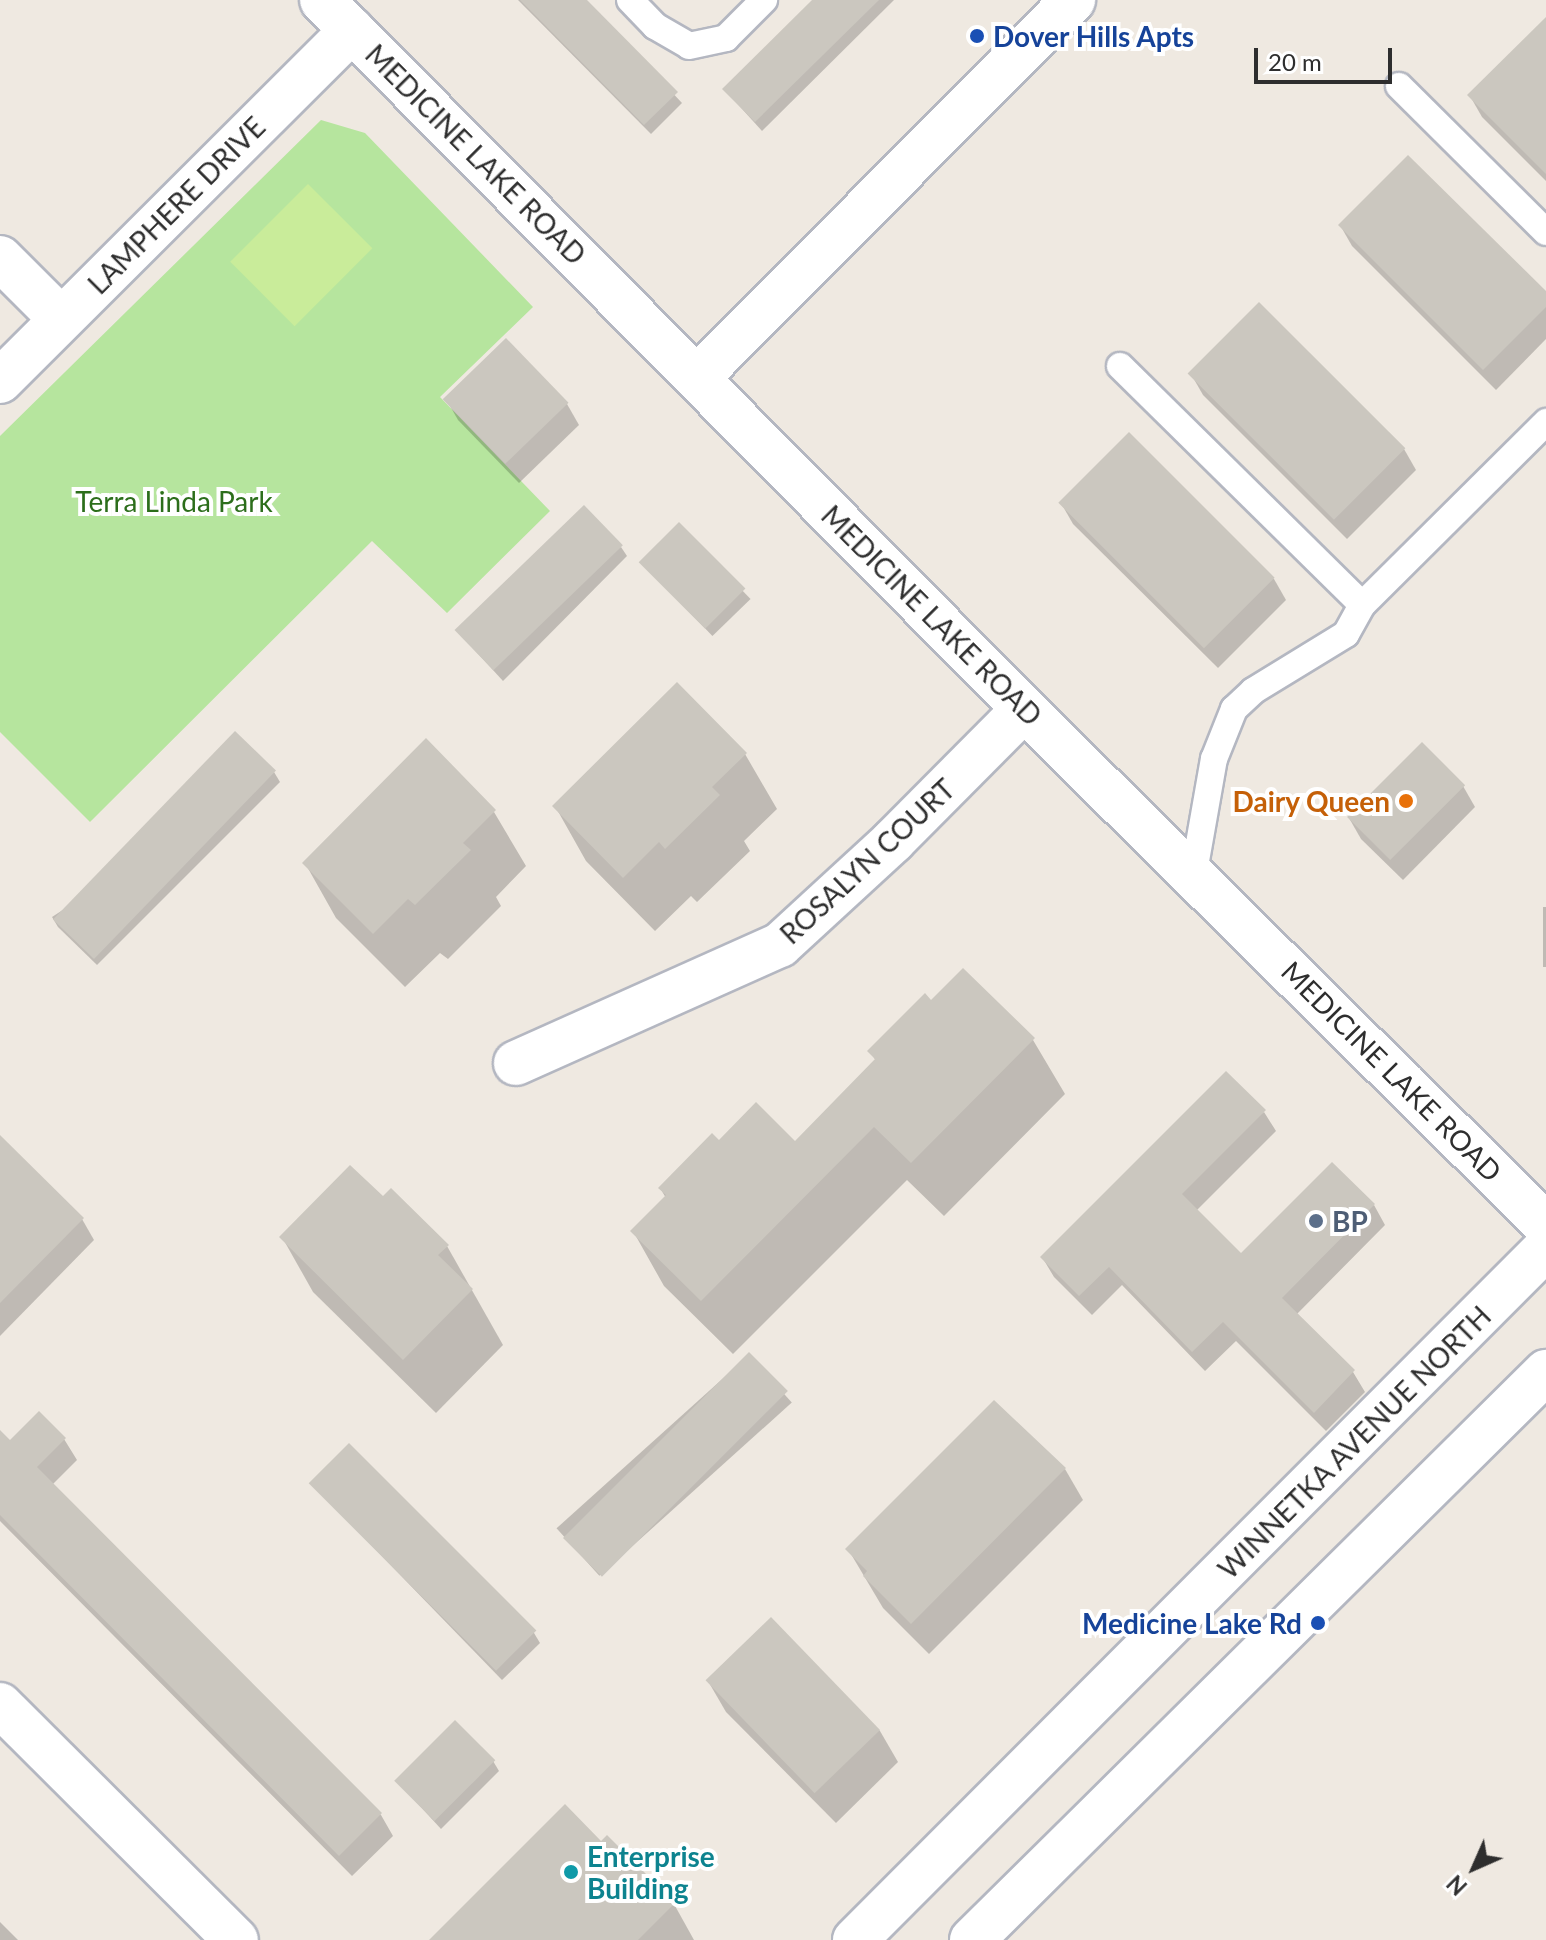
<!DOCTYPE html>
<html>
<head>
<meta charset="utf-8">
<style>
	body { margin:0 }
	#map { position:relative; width:1546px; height:1940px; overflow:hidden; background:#efe9e1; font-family:Lato,sans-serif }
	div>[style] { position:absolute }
	.green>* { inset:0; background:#b6e59e }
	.pitch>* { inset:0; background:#c9ec9a; transform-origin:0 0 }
	.shadow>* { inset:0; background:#0003; transform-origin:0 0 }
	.building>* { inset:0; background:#cbc7bf; transform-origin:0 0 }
	.roads { filter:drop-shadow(2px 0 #b4b7c1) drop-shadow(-2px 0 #b4b7c1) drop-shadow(0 2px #b4b7c1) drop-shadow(0 -2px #b4b7c1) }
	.lane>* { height:26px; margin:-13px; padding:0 13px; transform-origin:13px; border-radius:13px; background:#fff }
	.street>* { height:44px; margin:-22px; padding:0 22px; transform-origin:22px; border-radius:22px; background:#fff }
	.secondary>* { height:44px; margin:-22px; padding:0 22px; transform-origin:22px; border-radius:22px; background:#fff }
	.dots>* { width:22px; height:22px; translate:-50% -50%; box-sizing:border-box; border:4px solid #fff; border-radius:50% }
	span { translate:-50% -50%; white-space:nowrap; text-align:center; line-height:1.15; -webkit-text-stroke:8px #fff; paint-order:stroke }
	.transit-label { font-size:28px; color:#164399; font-weight:700 }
	.left { translate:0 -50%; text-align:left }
	.right { translate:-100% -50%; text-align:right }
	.street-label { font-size:28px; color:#2e2e2e }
	.park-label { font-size:28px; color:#2c6e1b }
	.food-label { font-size:28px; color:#c56008; font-weight:700 }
	.service-label { font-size:28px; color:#4e5e75; font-weight:700 }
	.culture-label { font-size:28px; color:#0d838f; font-weight:700 }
	.north { position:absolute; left:1434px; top:1828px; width:80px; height:80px; -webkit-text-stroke:6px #fff; paint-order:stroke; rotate:225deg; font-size:22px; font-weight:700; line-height:32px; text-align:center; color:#2e2e2e }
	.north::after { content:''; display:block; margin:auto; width:28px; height:36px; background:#2e2e2e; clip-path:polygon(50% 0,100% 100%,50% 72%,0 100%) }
	.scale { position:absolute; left:1254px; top:48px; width:138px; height:36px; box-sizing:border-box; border:4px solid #2e2e2e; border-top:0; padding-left:10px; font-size:24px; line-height:28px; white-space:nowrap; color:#2e2e2e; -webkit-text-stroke:6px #fff; paint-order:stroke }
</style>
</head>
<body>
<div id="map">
	<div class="green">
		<div style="clip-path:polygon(321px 120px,365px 133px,533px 307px,440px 397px,550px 511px,447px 613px,372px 541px,90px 822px,0 732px,0 436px)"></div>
	</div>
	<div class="pitch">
		<div style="left:308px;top:184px;width:91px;height:110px;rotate:45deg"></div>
	</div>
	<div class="shadow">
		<div style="clip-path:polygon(518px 0,585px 0,682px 103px,651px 134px)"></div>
		<div style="clip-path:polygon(814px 0,894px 0,762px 131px,724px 89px)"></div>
		<div style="clip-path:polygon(1546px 37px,1546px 181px,1482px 117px,1470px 96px)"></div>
		<div style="clip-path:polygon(1340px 225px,1546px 294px,1546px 339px,1496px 390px,1352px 246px)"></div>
		<div style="clip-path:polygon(506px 341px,567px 404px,579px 425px,519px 483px,458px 420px,446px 399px)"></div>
		<div style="clip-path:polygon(1191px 374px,1404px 449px,1416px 470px,1347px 539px,1203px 395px)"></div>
		<div style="clip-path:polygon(1061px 503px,1274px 579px,1286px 600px,1218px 668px,1073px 524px)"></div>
		<div style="left:679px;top:525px;width:103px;height:53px;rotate:46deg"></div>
		<div style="clip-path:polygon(621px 547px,627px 556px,503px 681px,459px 633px)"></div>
		<div style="clip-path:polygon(745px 754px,777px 809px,744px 841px,750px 851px,697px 902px,691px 896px,655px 931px,586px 861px,555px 806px)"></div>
		<div style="clip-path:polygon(274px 772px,280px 782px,97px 965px,58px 927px,52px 917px)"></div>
		<div style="clip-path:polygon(1463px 786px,1475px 807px,1403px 880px,1361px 839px,1349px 818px)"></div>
		<div style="clip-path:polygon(494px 812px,526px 866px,496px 897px,501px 906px,448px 959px,440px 953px,405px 987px,336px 918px,305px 863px)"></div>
		<div style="left:1543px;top:907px;width:3px;height:60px"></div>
		<div style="clip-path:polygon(931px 1003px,1033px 1040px,1065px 1094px,944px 1216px,907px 1180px,733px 1354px,664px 1286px,633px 1231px,666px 1198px,660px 1188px,719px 1143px,795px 1144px,876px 1061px,870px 1051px)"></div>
		<div style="clip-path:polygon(1264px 1112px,1276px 1131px,1196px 1211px,1241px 1256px,1374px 1205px,1385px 1225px,1296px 1315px,1353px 1372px,1365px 1392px,1326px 1431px,1236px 1341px,1205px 1371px,1122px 1285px,1092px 1315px,1054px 1277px,1042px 1257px)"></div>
		<div style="clip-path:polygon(0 1151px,82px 1219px,94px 1240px,0 1336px)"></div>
		<div style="clip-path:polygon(383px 1199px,447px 1246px,503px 1345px,436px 1413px,313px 1292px,282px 1237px)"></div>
		<div style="left:749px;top:1355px;width:64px;height:259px;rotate:48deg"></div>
		<div style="clip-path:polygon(0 1434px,10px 1444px,64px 1439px,77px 1460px,52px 1485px,381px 1815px,393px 1836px,352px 1876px,0 1521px)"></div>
		<div style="clip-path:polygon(1065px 1469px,1083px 1500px,929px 1654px,883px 1608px,848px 1549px)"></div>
		<div style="clip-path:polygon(311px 1483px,534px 1633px,540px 1643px,502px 1680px)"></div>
		<div style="clip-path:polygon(771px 1620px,880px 1731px,898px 1762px,836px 1823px,726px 1712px,708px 1681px)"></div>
		<div style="clip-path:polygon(493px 1761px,499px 1771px,441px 1829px,397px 1781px)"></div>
		<div style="clip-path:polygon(601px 1843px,674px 1904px,694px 1940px,432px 1940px)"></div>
		<div style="clip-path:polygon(0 1922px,18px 1940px,0 1940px)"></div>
	</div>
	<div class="building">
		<div style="clip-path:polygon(520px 0,587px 0,678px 92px,644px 125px)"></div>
		<div style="clip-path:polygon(812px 0,879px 0,755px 122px,722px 89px)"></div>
		<div style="clip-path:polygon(1546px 17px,1546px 174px,1467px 95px)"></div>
		<div style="clip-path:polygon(1408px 155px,1546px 291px,1546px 307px,1483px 370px,1338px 225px)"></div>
		<div style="left:1259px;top:302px;width:207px;height:101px;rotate:45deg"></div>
		<div style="left:506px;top:338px;width:90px;height:88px;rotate:46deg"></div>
		<div style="left:1129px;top:432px;width:206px;height:100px;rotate:45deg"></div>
		<div style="left:584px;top:505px;width:56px;height:180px;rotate:46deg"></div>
		<div style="left:679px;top:522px;width:94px;height:57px;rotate:45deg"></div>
		<div style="clip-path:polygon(677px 682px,747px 753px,712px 787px,720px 795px,665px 849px,659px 842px,623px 878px,552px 806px)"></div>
		<div style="left:235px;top:731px;width:57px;height:262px;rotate:44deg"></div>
		<div style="clip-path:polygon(426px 738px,496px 810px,463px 843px,471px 850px,415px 905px,408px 899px,373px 934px,302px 863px)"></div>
		<div style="left:1422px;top:742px;width:61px;height:106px;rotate:45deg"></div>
		<div style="clip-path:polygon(963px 968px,1035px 1038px,911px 1163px,874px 1127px,701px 1301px,630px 1231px,666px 1195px,658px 1188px,712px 1133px,719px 1140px,756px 1102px,795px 1141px,875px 1059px,867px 1051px,925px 993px,931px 1000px)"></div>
		<div style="clip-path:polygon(1226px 1071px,1266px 1110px,1182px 1194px,1241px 1253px,1332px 1162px,1375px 1204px,1282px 1298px,1355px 1370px,1314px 1413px,1223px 1322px,1192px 1352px,1109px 1267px,1079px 1296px,1040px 1257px)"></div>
		<div style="clip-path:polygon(0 1135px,84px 1218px,0 1303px)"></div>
		<div style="clip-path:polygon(350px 1165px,383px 1196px,391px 1188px,449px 1245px,438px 1255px,473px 1289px,403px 1360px,279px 1237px)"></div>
		<div style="left:749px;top:1352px;width:55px;height:263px;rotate:45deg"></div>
		<div style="clip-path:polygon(994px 1400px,1066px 1468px,911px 1624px,863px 1576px,867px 1571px,845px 1549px)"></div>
		<div style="clip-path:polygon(39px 1411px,66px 1438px,37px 1467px,382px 1813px,339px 1856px,0 1515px,0 1430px,10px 1440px)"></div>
		<div style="left:349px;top:1443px;width:265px;height:57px;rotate:45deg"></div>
		<div style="left:771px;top:1617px;width:157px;height:91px;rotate:46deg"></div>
		<div style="left:455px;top:1720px;width:57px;height:86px;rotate:45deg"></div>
		<div style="clip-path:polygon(565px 1804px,601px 1841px,607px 1835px,675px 1903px,638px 1940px,429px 1940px)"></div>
	</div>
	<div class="roads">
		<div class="lane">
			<div style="left:630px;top:0;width:36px;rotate:46deg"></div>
			<div style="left:655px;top:26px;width:39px;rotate:30deg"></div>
			<div style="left:689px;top:46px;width:38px;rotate:-12deg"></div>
			<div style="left:726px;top:38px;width:54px;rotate:-45deg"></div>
			<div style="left:1399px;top:86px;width:207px;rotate:44.8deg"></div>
			<div style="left:1120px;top:366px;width:340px;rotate:44.6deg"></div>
			<div style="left:1194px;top:872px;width:115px;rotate:-80deg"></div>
			<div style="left:1214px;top:759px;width:54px;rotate:-68.2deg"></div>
			<div style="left:1234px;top:709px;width:26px;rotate:-43deg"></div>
			<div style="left:1253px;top:691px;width:109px;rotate:-31.5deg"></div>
			<div style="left:1346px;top:634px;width:33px;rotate:-61deg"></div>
			<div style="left:1362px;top:605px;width:260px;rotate:-44.8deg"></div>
		</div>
		<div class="street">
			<div style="left:0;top:258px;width:86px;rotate:45deg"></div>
			<div style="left:698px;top:377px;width:532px;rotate:-45.15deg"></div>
			<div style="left:0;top:381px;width:497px;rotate:-44.9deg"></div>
			<div style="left:516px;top:1063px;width:289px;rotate:-24.1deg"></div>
			<div style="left:780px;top:945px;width:154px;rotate:-42.6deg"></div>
			<div style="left:893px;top:841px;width:186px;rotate:-45.2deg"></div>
			<div style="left:0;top:1705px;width:333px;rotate:44.9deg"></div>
		</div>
		<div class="secondary">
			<div style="left:322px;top:0;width:998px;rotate:45.28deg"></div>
			<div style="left:1024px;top:709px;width:734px;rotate:44.67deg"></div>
			<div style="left:855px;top:1940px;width:978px;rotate:-45.04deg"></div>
			<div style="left:972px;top:1940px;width:808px;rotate:-44.7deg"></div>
		</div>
	</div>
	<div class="dots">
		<div style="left:977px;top:36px;background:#1a4fb4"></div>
		<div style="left:1406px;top:801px;background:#e8710a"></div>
		<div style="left:1316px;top:1221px;background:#5c6f8a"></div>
		<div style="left:1318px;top:1623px;background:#1a4fb4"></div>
		<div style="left:571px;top:1872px;background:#0f9aa8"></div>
	</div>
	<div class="transit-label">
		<span class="left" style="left:993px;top:36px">Dover Hills Apts</span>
		<span class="right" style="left:1302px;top:1623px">Medicine Lake Rd</span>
	</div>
	<div class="street-label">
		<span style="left:476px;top:154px;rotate:45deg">MEDICINE LAKE ROAD</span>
		<span style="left:176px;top:205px;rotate:-45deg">LAMPHERE DRIVE</span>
		<span style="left:932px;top:615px;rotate:45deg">MEDICINE LAKE ROAD</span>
		<span style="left:867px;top:861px;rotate:-43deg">ROSALYN COURT</span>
		<span style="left:1392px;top:1071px;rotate:45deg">MEDICINE LAKE ROAD</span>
		<span style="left:1354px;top:1442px;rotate:-45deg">WINNETKA AVENUE NORTH</span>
	</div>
	<div class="park-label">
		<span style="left:174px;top:501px">Terra Linda Park</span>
	</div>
	<div class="food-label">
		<span class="right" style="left:1390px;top:801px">Dairy Queen</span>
	</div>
	<div class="service-label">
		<span class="left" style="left:1332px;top:1221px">BP</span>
	</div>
	<div class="culture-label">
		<span class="left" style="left:587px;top:1872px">Enterprise<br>Building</span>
	</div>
	<div class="north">N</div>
	<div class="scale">20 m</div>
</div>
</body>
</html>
